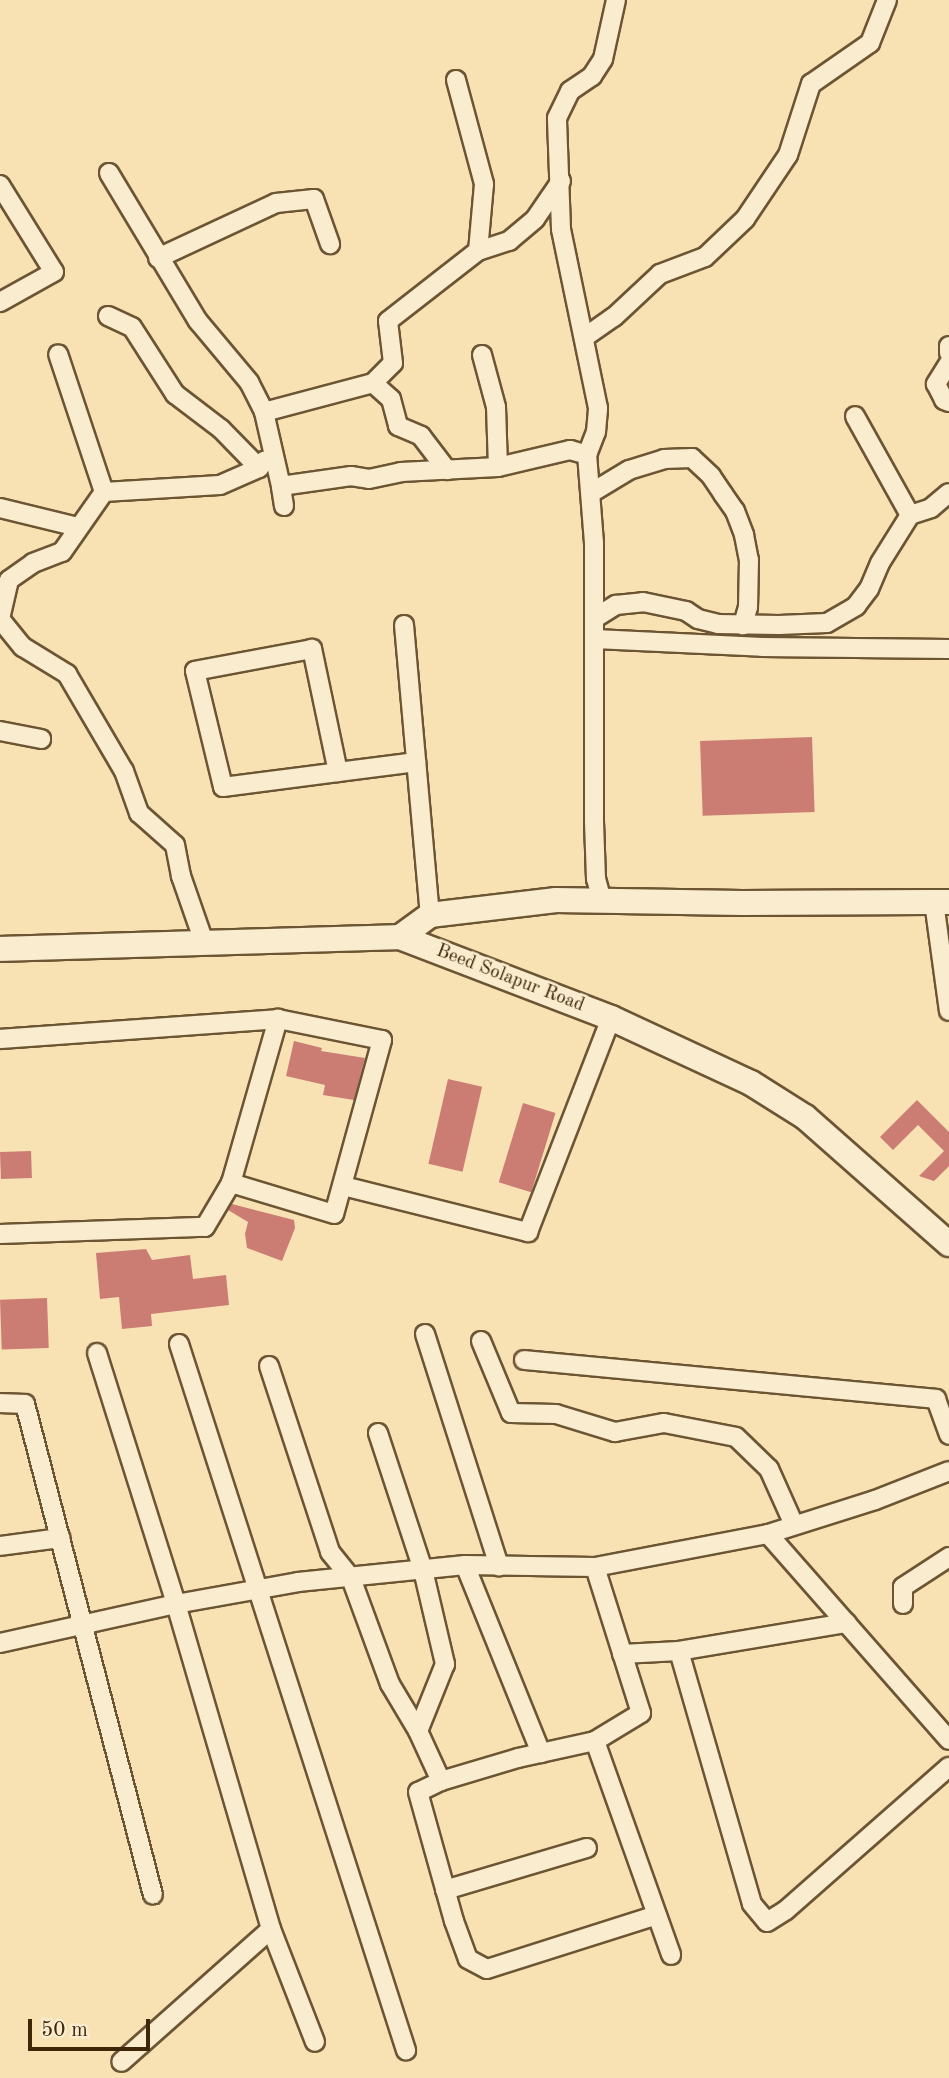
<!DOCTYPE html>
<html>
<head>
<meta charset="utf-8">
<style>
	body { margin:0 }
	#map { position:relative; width:949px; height:2078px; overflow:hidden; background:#f8e2b4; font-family:"Old Standard TT",serif }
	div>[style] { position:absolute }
	.building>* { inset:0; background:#cb7d74; transform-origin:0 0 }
	.roads { filter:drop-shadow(2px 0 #6c5533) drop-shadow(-2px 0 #6c5533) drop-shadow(0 2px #6c5533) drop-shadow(0 -2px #6c5533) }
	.street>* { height:18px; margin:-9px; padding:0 9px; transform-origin:9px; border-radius:9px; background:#faecce }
	.secondary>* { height:24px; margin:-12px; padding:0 12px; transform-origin:12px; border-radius:12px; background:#faecce }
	span { translate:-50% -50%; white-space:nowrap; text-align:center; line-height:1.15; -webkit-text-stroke:5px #faecce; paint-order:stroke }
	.street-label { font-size:19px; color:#3e2608 }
	.scale { position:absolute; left:28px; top:2019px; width:122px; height:32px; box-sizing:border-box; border:4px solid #3e2608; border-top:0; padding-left:9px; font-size:21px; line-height:24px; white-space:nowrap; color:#3e2608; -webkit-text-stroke:5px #faecce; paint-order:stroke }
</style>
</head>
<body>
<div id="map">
	<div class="building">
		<div style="left:812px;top:737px;width:75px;height:112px;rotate:88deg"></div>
		<div style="clip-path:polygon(294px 1041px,322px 1048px,321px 1051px,365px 1058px,354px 1100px,323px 1095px,325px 1085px,286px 1076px)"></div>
		<div style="left:448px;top:1079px;width:35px;height:87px;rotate:13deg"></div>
		<div style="clip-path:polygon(917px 1100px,949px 1132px,949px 1166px,934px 1181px,919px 1176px,944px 1151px,918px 1125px,893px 1150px,880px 1137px)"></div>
		<div style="left:523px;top:1103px;width:34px;height:83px;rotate:17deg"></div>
		<div style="left:31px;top:1151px;width:27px;height:31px;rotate:88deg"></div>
		<div style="clip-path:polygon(232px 1204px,294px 1220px,295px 1228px,282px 1261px,247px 1248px,245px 1234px,248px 1222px,228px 1210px)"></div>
		<div style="clip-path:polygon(146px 1249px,152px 1260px,190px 1255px,193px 1279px,226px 1275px,229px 1305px,151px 1314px,152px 1326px,122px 1329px,119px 1297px,100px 1299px,96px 1253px)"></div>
		<div style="left:47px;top:1298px;width:50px;height:47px;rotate:88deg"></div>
	</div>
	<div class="roads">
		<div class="street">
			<div style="left:456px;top:80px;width:108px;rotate:74.9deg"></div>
			<div style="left:484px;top:184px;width:67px;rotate:95.1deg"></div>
			<div style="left:109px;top:173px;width:173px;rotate:59deg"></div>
			<div style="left:198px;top:321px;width:80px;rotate:50.1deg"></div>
			<div style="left:249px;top:382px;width:34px;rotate:63deg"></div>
			<div style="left:264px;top:412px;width:76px;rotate:77.1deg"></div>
			<div style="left:0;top:185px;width:102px;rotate:58.2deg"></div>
			<div style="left:54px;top:272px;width:62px;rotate:150.9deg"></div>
			<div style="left:158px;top:258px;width:130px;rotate:-25deg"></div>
			<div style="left:276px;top:203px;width:38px;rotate:-6deg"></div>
			<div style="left:314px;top:199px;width:48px;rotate:70.4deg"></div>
			<div style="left:108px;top:316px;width:26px;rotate:25deg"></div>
			<div style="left:132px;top:327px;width:80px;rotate:57.3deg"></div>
			<div style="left:175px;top:394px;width:58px;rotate:37.3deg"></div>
			<div style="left:221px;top:429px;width:54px;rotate:45.7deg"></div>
			<div style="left:585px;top:337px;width:35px;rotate:-35deg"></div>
			<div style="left:614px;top:317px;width:63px;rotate:-43.1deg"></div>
			<div style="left:660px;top:274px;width:48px;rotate:-20.7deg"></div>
			<div style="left:705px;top:257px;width:55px;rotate:-43.5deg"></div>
			<div style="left:745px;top:219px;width:77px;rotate:-56.1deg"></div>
			<div style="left:788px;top:155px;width:75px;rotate:-72.1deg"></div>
			<div style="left:811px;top:84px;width:72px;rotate:-34.8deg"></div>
			<div style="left:870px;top:43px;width:46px;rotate:-68.4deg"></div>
			<div style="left:949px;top:346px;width:7px;rotate:90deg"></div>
			<div style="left:482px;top:355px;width:54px;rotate:74.9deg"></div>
			<div style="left:496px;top:407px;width:60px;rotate:88.1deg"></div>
			<div style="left:949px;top:363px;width:25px;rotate:122deg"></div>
			<div style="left:936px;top:384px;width:18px;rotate:63deg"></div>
			<div style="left:944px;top:400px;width:5px;rotate:22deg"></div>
			<div style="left:373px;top:383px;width:28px;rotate:-45deg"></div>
			<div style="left:393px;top:363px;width:42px;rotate:-96.8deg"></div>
			<div style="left:388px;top:321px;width:114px;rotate:-37.9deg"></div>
			<div style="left:478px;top:251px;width:33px;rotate:-18deg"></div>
			<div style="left:509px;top:241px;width:34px;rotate:-40deg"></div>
			<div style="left:535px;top:219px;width:46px;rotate:-55.6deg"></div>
			<div style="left:264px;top:412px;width:113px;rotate:-14.9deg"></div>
			<div style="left:373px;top:383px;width:24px;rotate:42deg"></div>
			<div style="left:391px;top:399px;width:28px;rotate:75deg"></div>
			<div style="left:398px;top:426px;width:25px;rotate:23deg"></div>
			<div style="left:421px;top:436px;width:43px;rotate:52.6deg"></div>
			<div style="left:104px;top:492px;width:116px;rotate:-3.5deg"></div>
			<div style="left:220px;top:485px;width:43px;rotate:-23.6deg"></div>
			<div style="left:259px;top:468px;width:9px;rotate:-54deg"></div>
			<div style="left:591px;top:493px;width:44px;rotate:-31.2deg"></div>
			<div style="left:629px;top:470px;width:37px;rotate:-17deg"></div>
			<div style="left:664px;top:459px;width:28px;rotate:-2deg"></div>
			<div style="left:692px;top:458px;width:26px;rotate:43deg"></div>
			<div style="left:711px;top:476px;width:22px;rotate:56deg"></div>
			<div style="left:723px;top:494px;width:21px;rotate:55deg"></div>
			<div style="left:735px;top:511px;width:26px;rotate:69deg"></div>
			<div style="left:744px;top:535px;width:25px;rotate:79deg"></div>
			<div style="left:749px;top:560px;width:47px;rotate:91.2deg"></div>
			<div style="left:748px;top:607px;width:19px;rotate:106deg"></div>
			<div style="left:284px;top:506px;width:20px;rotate:-99deg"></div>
			<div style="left:281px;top:486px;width:71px;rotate:-8.1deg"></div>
			<div style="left:351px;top:476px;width:18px;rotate:9deg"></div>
			<div style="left:369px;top:479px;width:33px;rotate:-12deg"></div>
			<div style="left:401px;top:472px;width:97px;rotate:-3deg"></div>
			<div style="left:498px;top:467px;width:74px;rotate:-13.3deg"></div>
			<div style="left:570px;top:450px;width:18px;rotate:16deg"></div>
			<div style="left:0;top:508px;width:80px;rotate:13.7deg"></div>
			<div style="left:910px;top:515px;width:22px;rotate:-18deg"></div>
			<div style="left:931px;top:508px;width:23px;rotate:-40deg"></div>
			<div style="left:595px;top:618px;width:25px;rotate:-32deg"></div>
			<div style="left:616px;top:605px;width:27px;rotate:-6deg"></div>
			<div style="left:643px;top:602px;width:44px;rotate:11.8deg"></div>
			<div style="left:686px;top:611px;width:14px;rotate:34deg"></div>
			<div style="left:698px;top:619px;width:21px;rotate:14deg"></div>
			<div style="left:718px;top:624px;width:61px;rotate:0.9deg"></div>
			<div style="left:779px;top:625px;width:48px;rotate:-2.4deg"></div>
			<div style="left:827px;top:623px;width:34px;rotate:-30deg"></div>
			<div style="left:856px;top:606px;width:21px;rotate:-53deg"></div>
			<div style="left:869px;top:589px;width:28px;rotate:-67deg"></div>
			<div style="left:880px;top:563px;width:57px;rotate:-58deg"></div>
			<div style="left:910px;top:515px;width:113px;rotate:-119.1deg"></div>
			<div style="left:0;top:619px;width:36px;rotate:51deg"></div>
			<div style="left:23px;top:647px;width:52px;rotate:31.5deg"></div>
			<div style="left:67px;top:674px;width:113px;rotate:59.6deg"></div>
			<div style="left:124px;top:771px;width:45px;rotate:70.3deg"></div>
			<div style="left:139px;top:813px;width:48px;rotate:41.6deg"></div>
			<div style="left:175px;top:845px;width:32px;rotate:79deg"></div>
			<div style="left:181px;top:876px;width:70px;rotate:70.8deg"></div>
			<div style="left:0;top:619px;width:40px;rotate:-77deg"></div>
			<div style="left:9px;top:580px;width:29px;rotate:-35deg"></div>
			<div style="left:33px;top:563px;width:31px;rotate:-21deg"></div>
			<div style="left:62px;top:552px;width:73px;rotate:-55deg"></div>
			<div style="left:104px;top:492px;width:145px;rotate:-108.4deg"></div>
			<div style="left:404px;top:625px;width:291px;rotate:84.9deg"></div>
			<div style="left:595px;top:639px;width:167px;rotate:2.7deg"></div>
			<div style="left:762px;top:647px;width:187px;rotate:0.6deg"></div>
			<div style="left:0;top:731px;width:42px;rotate:11deg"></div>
			<div style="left:338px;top:772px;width:126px;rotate:-101.9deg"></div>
			<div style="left:312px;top:649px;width:119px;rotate:169.4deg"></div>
			<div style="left:195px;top:671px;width:119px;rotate:76.4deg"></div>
			<div style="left:223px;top:787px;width:116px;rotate:-7.4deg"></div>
			<div style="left:338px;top:772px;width:79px;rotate:-7.3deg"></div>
			<div style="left:602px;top:901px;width:23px;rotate:-105deg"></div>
			<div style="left:596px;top:879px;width:58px;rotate:-92deg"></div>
			<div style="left:594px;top:821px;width:278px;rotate:-90deg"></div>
			<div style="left:594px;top:543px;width:88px;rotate:-94.5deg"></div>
			<div style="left:587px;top:455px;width:25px;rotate:-69deg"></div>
			<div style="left:596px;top:432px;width:24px;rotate:-85deg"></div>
			<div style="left:598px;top:408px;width:183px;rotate:-101.7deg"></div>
			<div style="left:561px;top:229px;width:111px;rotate:-92.1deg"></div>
			<div style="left:557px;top:118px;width:30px;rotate:-64deg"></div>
			<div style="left:570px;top:91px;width:27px;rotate:-34deg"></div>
			<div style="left:592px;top:76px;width:20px;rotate:-57deg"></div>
			<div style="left:603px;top:59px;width:60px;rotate:-77.6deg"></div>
			<div style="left:934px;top:902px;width:110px;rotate:82.2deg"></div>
			<div style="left:278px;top:1019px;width:106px;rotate:11.4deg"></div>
			<div style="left:382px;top:1040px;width:180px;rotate:105.4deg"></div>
			<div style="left:334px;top:1214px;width:108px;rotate:-163.2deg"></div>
			<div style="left:231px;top:1183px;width:171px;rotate:-74deg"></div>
			<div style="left:0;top:1039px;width:279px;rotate:-4.1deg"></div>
			<div style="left:343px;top:1186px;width:191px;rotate:14deg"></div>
			<div style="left:528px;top:1232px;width:230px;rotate:-68.8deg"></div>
			<div style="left:0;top:1234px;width:205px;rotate:-2deg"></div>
			<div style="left:205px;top:1227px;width:51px;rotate:-59.4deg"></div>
			<div style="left:425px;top:1334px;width:244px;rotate:72.3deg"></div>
			<div style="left:481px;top:1341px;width:78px;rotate:67.4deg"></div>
			<div style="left:511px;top:1413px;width:45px;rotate:1.3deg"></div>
			<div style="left:556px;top:1414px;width:62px;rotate:17deg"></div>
			<div style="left:615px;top:1432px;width:50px;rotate:-10.4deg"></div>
			<div style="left:664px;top:1423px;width:73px;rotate:11deg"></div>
			<div style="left:736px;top:1437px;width:46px;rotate:44.1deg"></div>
			<div style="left:769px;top:1469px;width:61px;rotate:65.9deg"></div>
			<div style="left:179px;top:1344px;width:742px;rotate:72.18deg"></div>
			<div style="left:97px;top:1353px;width:263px;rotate:72.5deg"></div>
			<div style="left:176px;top:1604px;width:339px;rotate:73.7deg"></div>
			<div style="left:271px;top:1929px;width:200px;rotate:138.4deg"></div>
			<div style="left:524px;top:1360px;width:414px;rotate:5.4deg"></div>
			<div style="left:936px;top:1399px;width:38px;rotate:70deg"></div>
			<div style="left:269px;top:1366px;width:196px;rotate:71.8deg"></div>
			<div style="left:330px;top:1552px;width:33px;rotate:51deg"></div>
			<div style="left:351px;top:1578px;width:113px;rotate:69.8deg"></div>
			<div style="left:390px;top:1684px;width:55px;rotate:59.2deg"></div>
			<div style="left:0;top:1403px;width:25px;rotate:2deg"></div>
			<div style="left:25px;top:1404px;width:507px;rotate:75.39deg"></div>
			<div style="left:378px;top:1433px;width:144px;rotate:71.8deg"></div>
			<div style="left:423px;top:1570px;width:97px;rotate:76.8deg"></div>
			<div style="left:445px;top:1664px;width:72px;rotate:111.9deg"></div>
			<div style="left:418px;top:1731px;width:55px;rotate:65.3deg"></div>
			<div style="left:768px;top:1534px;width:274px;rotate:48.7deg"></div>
			<div style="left:0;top:1546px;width:61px;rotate:-7.6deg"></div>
			<div style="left:465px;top:1565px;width:203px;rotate:68deg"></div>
			<div style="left:595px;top:1567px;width:153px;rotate:72.5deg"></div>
			<div style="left:641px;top:1713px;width:54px;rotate:148.7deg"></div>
			<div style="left:595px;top:1741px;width:227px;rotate:70.4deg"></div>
			<div style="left:903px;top:1604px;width:17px;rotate:-90deg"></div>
			<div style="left:903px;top:1587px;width:55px;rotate:-33.1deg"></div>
			<div style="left:0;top:1643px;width:180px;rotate:-12.5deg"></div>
			<div style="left:176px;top:1604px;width:124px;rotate:-10.2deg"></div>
			<div style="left:298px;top:1582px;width:168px;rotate:-5.8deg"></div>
			<div style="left:465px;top:1565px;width:130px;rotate:0.9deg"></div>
			<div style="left:595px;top:1567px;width:176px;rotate:-10.8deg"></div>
			<div style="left:768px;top:1534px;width:112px;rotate:-17.6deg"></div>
			<div style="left:875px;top:1500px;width:79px;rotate:-21.4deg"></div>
			<div style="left:679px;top:1651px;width:263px;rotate:73.9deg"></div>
			<div style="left:752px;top:1904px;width:23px;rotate:50deg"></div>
			<div style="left:767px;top:1922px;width:22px;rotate:-32deg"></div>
			<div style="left:786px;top:1910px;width:217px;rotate:-41.3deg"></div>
			<div style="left:622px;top:1654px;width:57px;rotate:-3deg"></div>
			<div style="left:679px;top:1651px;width:170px;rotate:-9.5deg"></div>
			<div style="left:595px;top:1741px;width:79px;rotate:167.6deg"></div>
			<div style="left:518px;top:1758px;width:80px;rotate:163.4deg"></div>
			<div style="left:441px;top:1781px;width:25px;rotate:154deg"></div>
			<div style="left:418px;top:1792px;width:134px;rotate:74.4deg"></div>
			<div style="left:454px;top:1921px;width:40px;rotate:69.8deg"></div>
			<div style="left:468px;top:1959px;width:21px;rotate:28deg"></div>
			<div style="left:487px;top:1969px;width:178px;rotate:-17.6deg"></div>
			<div style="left:445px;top:1890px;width:148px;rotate:-16.5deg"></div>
			<div style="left:271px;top:1929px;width:121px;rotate:68.7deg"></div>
		</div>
		<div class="secondary">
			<div style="left:400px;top:937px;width:37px;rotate:-36deg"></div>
			<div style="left:430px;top:915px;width:127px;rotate:-6.8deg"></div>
			<div style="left:556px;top:900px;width:186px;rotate:0.9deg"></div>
			<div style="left:742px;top:903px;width:207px;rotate:-0.3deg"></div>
			<div style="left:0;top:949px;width:400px;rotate:-1.7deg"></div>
			<div style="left:400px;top:937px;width:226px;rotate:21deg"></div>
			<div style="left:611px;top:1018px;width:154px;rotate:24.9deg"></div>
			<div style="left:751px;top:1083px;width:64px;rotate:32.2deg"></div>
			<div style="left:805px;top:1117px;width:192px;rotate:41.4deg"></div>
		</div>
	</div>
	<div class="street-label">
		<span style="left:510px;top:979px;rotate:21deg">Beed Solapur Road</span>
	</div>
	<div class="scale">50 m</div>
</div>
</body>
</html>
